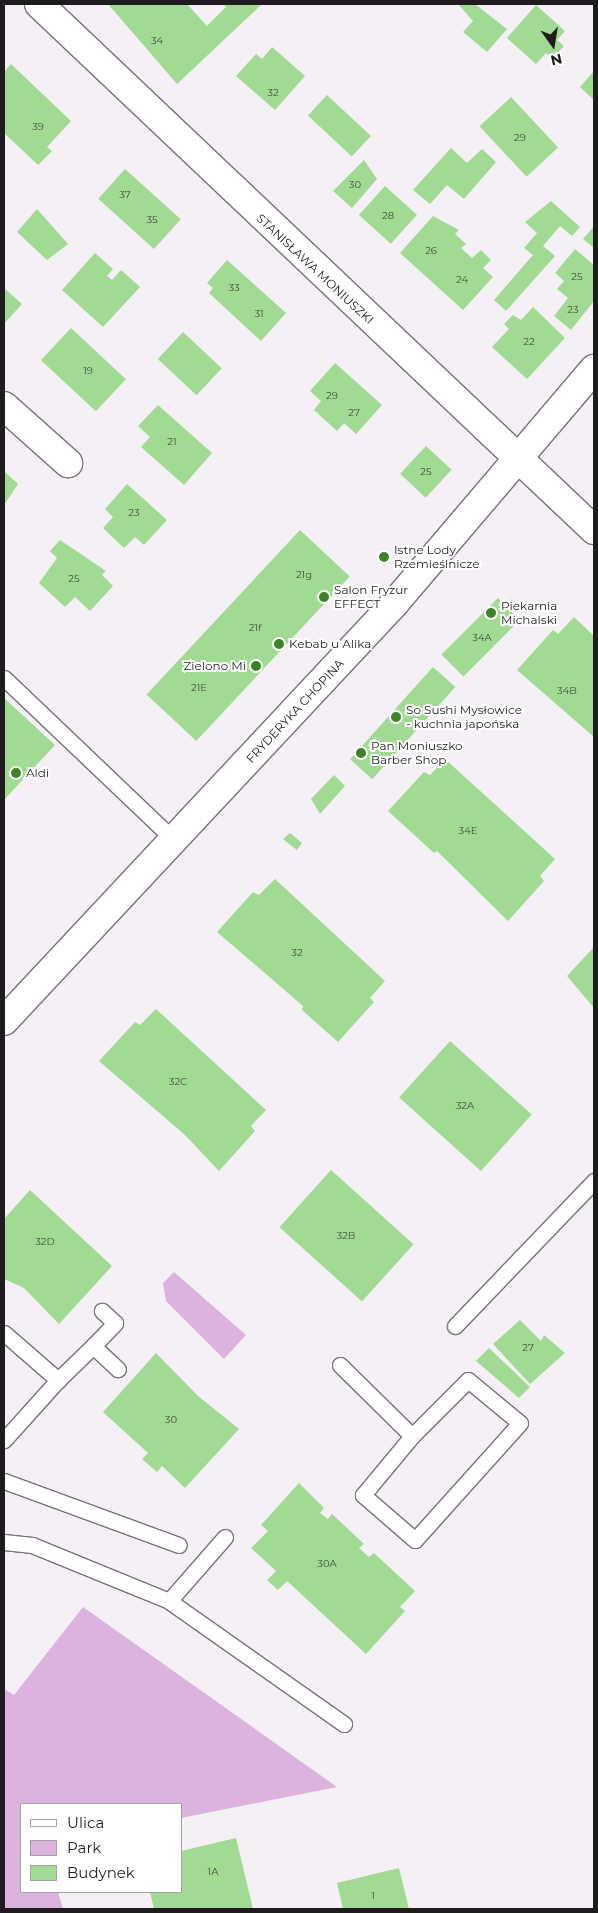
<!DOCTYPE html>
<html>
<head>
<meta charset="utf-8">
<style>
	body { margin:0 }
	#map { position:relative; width:598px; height:1913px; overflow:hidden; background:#f5f0f6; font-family:Montserrat,sans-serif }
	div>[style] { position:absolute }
	.green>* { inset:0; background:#dcb2df }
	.building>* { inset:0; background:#a1da92; transform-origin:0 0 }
	.roads { filter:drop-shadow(1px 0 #787378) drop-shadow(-1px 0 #787378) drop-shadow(0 1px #787378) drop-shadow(0 -1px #787378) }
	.service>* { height:15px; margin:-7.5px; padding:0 7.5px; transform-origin:7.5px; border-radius:7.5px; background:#fff }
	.minor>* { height:28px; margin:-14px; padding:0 14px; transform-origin:14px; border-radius:14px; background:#fff }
	.tertiary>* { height:28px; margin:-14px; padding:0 14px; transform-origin:14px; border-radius:14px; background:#fff }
	.dots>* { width:14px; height:14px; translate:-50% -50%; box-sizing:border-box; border:2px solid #fff; border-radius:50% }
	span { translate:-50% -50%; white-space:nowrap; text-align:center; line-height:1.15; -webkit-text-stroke:4px #fff; paint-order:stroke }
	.number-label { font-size:10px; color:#3f4c3b }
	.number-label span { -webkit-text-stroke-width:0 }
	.street-label { font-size:12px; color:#1e1c1e }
	.poi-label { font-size:12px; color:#1e1c1e }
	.left { translate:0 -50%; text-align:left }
	.right { translate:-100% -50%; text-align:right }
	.frame { position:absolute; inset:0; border:5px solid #1e1c1e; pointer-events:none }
	.legend { position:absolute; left:20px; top:1803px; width:162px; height:90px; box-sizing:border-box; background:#fff; border:1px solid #a5a4a5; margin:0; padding:6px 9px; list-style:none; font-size:15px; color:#1e1c1e }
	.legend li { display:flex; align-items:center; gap:10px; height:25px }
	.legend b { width:25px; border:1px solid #a5a4a5 }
	.north { position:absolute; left:528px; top:20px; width:50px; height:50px; -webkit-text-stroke:4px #fff; paint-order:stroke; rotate:167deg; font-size:14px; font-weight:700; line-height:20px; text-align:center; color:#1e1c1e }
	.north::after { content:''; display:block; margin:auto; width:18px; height:22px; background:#1e1c1e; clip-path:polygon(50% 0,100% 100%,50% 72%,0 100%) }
</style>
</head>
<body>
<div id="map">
	<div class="green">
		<div style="clip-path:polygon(174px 1272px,246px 1335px,224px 1359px,166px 1301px,163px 1283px)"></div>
		<div style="clip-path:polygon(83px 1607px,337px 1787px,181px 1818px,181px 1804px,21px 1804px,21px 1892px,58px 1892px,63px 1909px,4px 1909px,4px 1689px,14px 1695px)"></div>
	</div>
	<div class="building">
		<div style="clip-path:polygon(108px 4px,187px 4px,207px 26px,226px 7px,223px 4px,262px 4px,177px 84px)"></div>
		<div style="clip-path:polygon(458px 4px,475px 4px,507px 29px,487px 52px,463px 32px,473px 21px)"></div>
		<div style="clip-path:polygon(536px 5px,565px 31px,557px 40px,564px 46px,552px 59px,546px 53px,536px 64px,507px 38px)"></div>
		<div style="clip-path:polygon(272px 47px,305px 76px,275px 110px,236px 76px,256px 54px,262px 59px)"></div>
		<div style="clip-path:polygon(11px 64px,71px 121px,47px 147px,52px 151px,38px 165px,4px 133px,4px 72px)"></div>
		<div style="clip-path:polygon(594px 71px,594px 100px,580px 87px)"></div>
		<div style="left:327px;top:95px;width:60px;height:28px;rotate:43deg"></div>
		<div style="left:511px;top:97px;width:69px;height:43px;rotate:47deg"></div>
		<div style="clip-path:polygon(451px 148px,467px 163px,482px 149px,496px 162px,464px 199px,447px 185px,430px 204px,413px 190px)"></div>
		<div style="clip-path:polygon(364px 160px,377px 179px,352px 208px,333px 191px)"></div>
		<div style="left:125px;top:169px;width:75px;height:40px;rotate:42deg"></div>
		<div style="left:385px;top:186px;width:43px;height:39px;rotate:42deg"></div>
		<div style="clip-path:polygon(551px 201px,580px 227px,572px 236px,560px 226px,543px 246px,555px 256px,506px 311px,494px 300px,533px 255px,524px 248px,537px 233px,525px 222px)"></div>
		<div style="clip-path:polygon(37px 209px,68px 244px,47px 260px,17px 232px)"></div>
		<div style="clip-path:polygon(433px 216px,459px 230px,455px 234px,466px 244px,461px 248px,472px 258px,481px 250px,491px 260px,483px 268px,493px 277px,463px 310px,400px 253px)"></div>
		<div style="clip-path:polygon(594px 226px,594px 248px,583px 239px)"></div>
		<div style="clip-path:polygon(575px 249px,594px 265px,594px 301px,571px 330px,554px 316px,568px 298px,557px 289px,564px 281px,555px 273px)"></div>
		<div style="clip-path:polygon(95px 253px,113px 269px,107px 276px,112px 280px,121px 270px,140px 287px,103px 327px,62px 290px)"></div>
		<div style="clip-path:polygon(227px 260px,286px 313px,261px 341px,209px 293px,213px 288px,207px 283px)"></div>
		<div style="clip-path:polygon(4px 288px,22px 304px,4px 324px)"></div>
		<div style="clip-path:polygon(533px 307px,565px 338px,527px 379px,492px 347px,509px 329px,504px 324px,513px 315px,521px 320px)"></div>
		<div style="left:71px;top:328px;width:75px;height:44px;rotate:43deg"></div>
		<div style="left:183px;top:332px;width:53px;height:37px;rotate:43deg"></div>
		<div style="clip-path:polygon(335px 363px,382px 405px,356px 434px,344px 423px,337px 431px,314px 410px,321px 401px,310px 391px)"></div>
		<div style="clip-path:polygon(158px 405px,212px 453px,184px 485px,141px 447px,150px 437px,138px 426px)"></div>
		<div style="left:426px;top:446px;width:35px;height:38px;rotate:43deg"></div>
		<div style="clip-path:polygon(4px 471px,18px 484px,4px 505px)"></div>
		<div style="clip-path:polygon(127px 484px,167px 520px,144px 545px,135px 537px,124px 548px,103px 528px,113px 517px,105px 509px)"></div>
		<div style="left:300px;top:530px;width:68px;height:225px;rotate:43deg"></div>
		<div style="clip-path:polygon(60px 540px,106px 571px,102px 575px,113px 586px,90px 611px,75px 597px,65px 607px,39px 583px,57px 558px,50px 551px)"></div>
		<div style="left:498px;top:598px;width:31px;height:80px;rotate:45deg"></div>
		<div style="clip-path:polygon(574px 617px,594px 636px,594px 737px,517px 670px,553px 630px,558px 634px)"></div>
		<div style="left:433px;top:667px;width:30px;height:124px;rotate:42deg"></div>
		<div style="clip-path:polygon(4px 698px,55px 745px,4px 800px)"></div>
		<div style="clip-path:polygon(445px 759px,555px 859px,540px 876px,544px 881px,508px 921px,437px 851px,434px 853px,388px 811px,424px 772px,430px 775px)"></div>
		<div style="clip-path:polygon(334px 775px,345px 786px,320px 814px,311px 799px)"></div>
		<div style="clip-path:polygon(290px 833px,302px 843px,297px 850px,283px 839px)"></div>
		<div style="clip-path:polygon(275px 879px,385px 981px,370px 998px,374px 1002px,338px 1042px,302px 1010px,303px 1006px,217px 932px,253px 892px,259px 895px)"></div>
		<div style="clip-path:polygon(594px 947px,594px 1008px,567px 976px)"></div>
		<div style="clip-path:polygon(156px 1009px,266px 1110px,251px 1126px,255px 1131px,219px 1171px,185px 1135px,99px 1061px,135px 1022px,140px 1025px)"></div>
		<div style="left:450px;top:1041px;width:110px;height:76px;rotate:42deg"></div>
		<div style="left:331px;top:1170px;width:111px;height:77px;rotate:42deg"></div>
		<div style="clip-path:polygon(30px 1190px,112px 1266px,59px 1324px,24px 1288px,4px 1279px,4px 1219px)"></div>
		<div style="clip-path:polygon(520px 1320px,541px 1341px,544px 1335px,565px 1353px,530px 1384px,493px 1344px)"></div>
		<div style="clip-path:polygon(489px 1348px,530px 1387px,519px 1398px,476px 1361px)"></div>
		<div style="clip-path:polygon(156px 1353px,198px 1396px,239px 1429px,185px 1488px,162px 1466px,157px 1472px,142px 1459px,148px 1453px,103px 1412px)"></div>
		<div style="clip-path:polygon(299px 1483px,324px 1508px,320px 1513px,328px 1519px,332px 1514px,364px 1544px,359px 1548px,369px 1557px,374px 1553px,415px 1591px,400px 1607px,405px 1611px,366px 1654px,287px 1581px,278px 1590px,267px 1580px,276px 1571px,251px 1548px,268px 1531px,261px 1525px)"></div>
		<div style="clip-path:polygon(236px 1838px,253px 1909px,154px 1909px,150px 1892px,181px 1892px,181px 1851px)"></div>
		<div style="clip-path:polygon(399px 1868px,409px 1909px,343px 1909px,337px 1883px)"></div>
	</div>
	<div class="roads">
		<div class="service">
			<div style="left:4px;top:678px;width:235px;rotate:43.6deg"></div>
			<div style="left:455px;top:1326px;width:201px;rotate:-46.2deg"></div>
			<div style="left:4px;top:1333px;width:72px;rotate:41deg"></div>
			<div style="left:58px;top:1380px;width:81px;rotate:132deg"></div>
			<div style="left:93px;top:1346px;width:32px;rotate:-46deg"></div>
			<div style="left:115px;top:1323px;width:18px;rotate:-137deg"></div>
			<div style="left:340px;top:1365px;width:101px;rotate:44.6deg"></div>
			<div style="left:412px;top:1436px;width:79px;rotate:-45deg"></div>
			<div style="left:468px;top:1380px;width:67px;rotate:39.6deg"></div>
			<div style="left:520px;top:1423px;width:157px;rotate:131.9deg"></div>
			<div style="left:415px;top:1540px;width:69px;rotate:-139.1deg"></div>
			<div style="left:363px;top:1495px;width:77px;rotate:-50.3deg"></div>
			<div style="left:58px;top:1380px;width:49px;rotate:-44.2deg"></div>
			<div style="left:93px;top:1346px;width:34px;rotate:43deg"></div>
			<div style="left:4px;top:1481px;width:186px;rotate:20.1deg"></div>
			<div style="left:4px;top:1542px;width:28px;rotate:6deg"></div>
			<div style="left:32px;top:1545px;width:148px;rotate:22.2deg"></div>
			<div style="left:169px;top:1601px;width:214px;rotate:35.1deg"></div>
			<div style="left:169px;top:1601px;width:85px;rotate:-48.8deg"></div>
		</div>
		<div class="minor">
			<div style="left:39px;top:4px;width:765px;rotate:43.46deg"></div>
			<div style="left:4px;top:406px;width:86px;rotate:41.7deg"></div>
		</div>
		<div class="tertiary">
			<div style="left:4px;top:1021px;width:571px;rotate:-46.92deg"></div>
			<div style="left:394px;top:604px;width:309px;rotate:-49.6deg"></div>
		</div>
	</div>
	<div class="dots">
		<div style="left:384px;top:557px;background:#3c8226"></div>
		<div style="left:324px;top:597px;background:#3c8226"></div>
		<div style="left:491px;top:613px;background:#3c8226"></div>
		<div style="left:279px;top:644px;background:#3c8226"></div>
		<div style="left:256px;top:666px;background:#3c8226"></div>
		<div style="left:396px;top:717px;background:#3c8226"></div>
		<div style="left:361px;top:753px;background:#3c8226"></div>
		<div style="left:16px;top:773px;background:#3c8226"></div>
	</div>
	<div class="number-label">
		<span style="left:157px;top:41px">34</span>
		<span style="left:273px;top:93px">32</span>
		<span style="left:38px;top:127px">39</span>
		<span style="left:520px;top:138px">29</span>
		<span style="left:355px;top:185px">30</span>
		<span style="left:125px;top:195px">37</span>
		<span style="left:388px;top:216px">28</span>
		<span style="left:152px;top:220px">35</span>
		<span style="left:431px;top:251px">26</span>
		<span style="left:577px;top:277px">25</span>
		<span style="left:462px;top:280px">24</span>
		<span style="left:234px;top:288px">33</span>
		<span style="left:573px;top:310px">23</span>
		<span style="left:259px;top:314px">31</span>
		<span style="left:529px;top:342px">22</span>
		<span style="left:88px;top:371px">19</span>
		<span style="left:332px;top:396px">29</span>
		<span style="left:354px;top:413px">27</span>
		<span style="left:172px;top:442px">21</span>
		<span style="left:426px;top:472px">25</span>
		<span style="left:134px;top:513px">23</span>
		<span style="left:304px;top:575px">21g</span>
		<span style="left:74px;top:579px">25</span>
		<span style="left:255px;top:628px">21f</span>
		<span style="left:482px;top:638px">34A</span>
		<span style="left:199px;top:688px">21E</span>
		<span style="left:567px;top:691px">34B</span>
		<span style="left:468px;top:831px">34E</span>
		<span style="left:297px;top:953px">32</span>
		<span style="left:178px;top:1082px">32C</span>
		<span style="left:465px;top:1106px">32A</span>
		<span style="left:346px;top:1236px">32B</span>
		<span style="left:45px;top:1242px">32D</span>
		<span style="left:528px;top:1348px">27</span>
		<span style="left:171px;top:1420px">30</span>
		<span style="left:327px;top:1564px">30A</span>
		<span style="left:213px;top:1872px">1A</span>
		<span style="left:373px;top:1896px">1</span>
	</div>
	<div class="street-label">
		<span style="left:315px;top:269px;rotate:43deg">STANISŁAWA MONIUSZKI</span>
		<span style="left:295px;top:711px;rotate:-47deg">FRYDERYKA CHOPINA</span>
	</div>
	<div class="poi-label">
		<span class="left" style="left:394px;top:557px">Istne Lody<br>Rzemieślnicze</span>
		<span class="left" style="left:334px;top:597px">Salon Fryzur<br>EFFECT</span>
		<span class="left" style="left:501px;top:613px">Piekarnia<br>Michalski</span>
		<span class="left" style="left:289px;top:644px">Kebab u Alika</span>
		<span class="right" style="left:246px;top:666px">Zielono Mi</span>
		<span class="left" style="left:406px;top:717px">So Sushi Mysłowice<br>- kuchnia japońska</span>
		<span class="left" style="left:371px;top:753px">Pan Moniuszko<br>Barber Shop</span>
		<span class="left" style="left:26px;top:773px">Aldi</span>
	</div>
	<div class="frame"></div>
	<ul class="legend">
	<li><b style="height:6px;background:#fff"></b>Ulica</li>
	<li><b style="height:14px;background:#dcb2df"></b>Park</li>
	<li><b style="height:14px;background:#a1da92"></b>Budynek</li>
	</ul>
	<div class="north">N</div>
</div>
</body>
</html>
